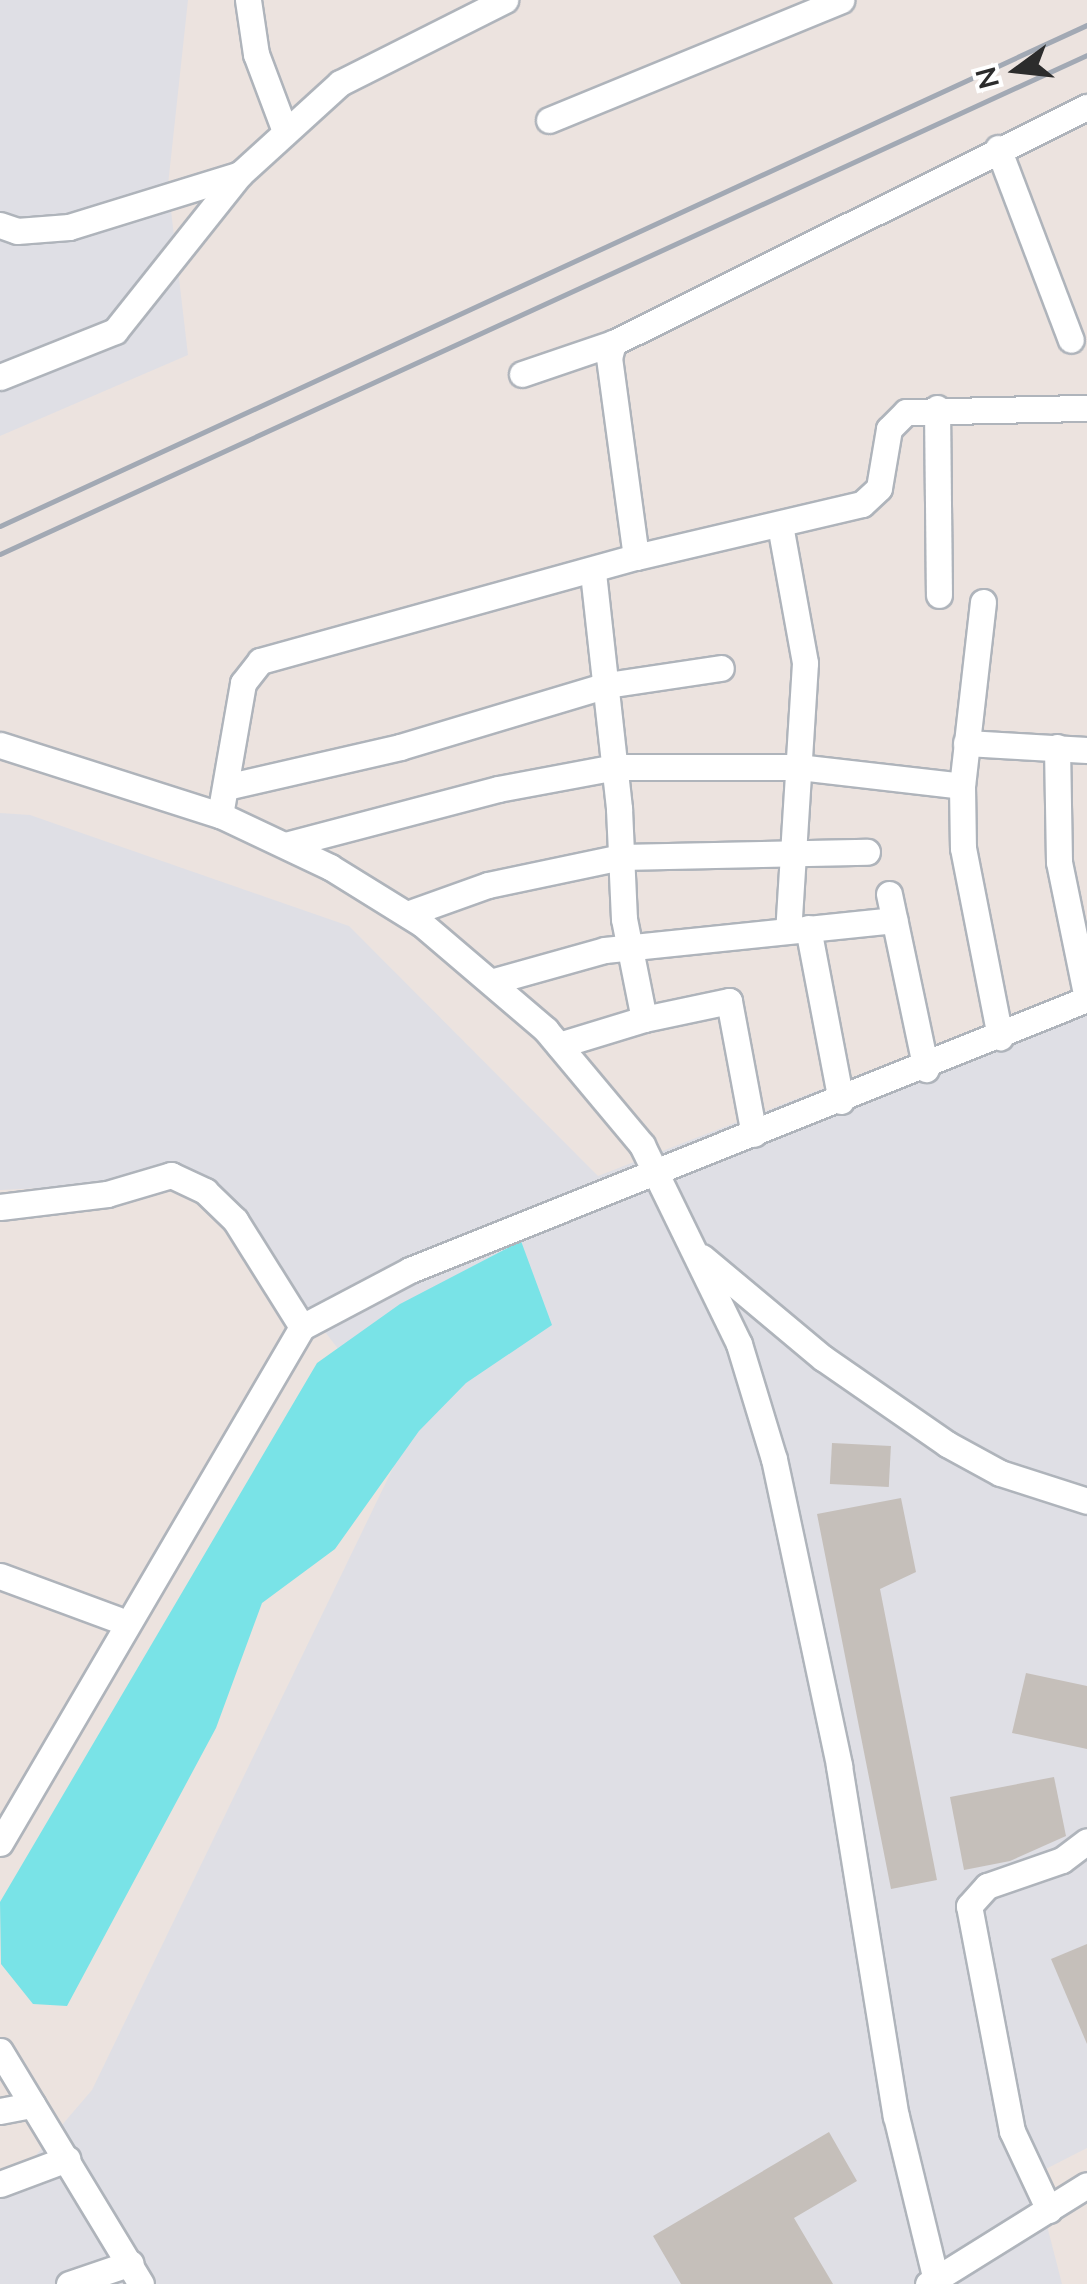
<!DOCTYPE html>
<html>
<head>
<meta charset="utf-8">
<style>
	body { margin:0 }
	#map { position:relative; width:1087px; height:2284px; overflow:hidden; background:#ece3df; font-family:"Nunito Sans",sans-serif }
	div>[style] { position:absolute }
	.industrial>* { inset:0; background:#dfdfe5 }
	.water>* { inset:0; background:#79e3e7 }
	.building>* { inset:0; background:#c5bfba; transform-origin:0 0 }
	.roads { filter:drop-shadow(2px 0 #afb4bb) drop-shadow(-2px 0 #afb4bb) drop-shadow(0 2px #afb4bb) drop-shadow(0 -2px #afb4bb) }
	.minor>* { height:25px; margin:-12.5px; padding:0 12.5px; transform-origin:12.5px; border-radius:12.5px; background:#fff }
	.rail>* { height:5px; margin:-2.5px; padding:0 2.5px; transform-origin:2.5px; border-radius:2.5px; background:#a2a9b4 }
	span { translate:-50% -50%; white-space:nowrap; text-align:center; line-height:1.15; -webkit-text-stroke:8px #fff; paint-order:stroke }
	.north { position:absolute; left:967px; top:20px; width:100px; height:100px; -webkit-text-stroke:8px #fff; paint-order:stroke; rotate:255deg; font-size:28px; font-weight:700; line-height:40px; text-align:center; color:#2c2c2c }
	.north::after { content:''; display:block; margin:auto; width:35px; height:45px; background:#2c2c2c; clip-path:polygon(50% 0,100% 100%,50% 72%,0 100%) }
</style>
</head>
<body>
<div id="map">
	<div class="industrial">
		<div style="clip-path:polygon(0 0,188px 0,168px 185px,188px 355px,0 436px)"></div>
		<div style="clip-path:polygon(0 813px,30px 815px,349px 926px,598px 1176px,1087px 986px,1087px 2148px,1034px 2175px,1062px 2284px,0 2284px,0 2197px,92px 2090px,407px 1439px,209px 1180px,0 1190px)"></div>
	</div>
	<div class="water">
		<div style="clip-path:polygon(521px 1241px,552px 1325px,466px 1383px,419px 1431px,335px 1549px,262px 1603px,216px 1728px,67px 2006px,33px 2004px,1px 1964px,0 1902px,317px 1363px,400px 1304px)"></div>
	</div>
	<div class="building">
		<div style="left:832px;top:1443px;width:59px;height:41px;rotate:3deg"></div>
		<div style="clip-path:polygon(901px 1498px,916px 1572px,880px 1589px,937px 1880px,891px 1889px,817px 1514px)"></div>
		<div style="clip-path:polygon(1026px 1673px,1087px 1686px,1087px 1749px,1012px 1733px)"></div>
		<div style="clip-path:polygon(1054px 1777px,1066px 1836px,1010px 1861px,964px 1870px,950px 1797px)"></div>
		<div style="clip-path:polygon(1087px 1944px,1087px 2044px,1051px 1959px)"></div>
		<div style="clip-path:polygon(829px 2132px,857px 2181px,794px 2218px,833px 2284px,681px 2284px,653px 2236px)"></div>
	</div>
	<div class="roads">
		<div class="minor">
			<div style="left:248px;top:0;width:55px;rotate:81.6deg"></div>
			<div style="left:256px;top:54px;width:82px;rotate:69.4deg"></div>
			<div style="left:549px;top:120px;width:316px;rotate:-22.3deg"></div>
			<div style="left:998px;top:148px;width:205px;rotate:69.2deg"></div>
			<div style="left:0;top:225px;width:18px;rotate:19deg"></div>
			<div style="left:17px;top:231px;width:52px;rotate:-4.4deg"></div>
			<div style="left:69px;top:227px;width:179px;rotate:-17.2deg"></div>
			<div style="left:240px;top:174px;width:135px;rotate:-42.3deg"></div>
			<div style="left:340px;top:83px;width:185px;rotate:-26.7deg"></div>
			<div style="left:522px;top:374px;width:96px;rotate:-18.8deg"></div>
			<div style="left:0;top:377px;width:124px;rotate:-21.8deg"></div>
			<div style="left:115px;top:331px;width:201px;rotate:-51.5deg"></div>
			<div style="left:937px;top:408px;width:187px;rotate:89.4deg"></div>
			<div style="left:780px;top:525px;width:140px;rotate:79.7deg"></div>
			<div style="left:805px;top:663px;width:268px;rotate:93.6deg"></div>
			<div style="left:636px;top:557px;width:201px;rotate:-97.7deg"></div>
			<div style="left:609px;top:358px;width:16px;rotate:-75deg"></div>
			<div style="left:613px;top:343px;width:530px;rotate:-26.47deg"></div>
			<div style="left:983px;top:602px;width:185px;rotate:96.5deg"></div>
			<div style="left:962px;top:786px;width:62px;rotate:89.1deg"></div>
			<div style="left:963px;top:848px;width:193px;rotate:78.9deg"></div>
			<div style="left:966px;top:743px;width:121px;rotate:3.3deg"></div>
			<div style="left:0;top:745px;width:231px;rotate:17.7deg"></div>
			<div style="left:220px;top:815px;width:122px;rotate:25.3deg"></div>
			<div style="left:330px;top:867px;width:108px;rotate:31.8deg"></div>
			<div style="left:422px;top:924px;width:163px;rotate:40.5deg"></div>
			<div style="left:546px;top:1030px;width:150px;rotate:50.1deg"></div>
			<div style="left:642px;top:1145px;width:221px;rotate:64deg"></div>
			<div style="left:739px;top:1344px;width:120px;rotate:73.1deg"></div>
			<div style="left:774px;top:1459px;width:314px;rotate:78deg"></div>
			<div style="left:839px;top:1766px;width:355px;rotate:80.8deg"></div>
			<div style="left:896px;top:2116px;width:173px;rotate:76.3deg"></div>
			<div style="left:1057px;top:747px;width:115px;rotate:89deg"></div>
			<div style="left:1059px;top:862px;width:139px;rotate:78.4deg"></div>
			<div style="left:226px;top:787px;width:179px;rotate:-12.9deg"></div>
			<div style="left:400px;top:747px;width:216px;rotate:-16.7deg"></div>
			<div style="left:607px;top:685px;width:115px;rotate:-8.5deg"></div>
			<div style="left:220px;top:815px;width:134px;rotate:-80.1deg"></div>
			<div style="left:243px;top:683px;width:28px;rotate:-52deg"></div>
			<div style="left:260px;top:661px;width:390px;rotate:-15.5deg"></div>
			<div style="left:636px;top:557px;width:232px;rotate:-13.2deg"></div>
			<div style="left:862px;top:504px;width:23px;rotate:-43deg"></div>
			<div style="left:879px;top:488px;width:60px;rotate:-80.4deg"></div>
			<div style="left:889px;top:429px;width:24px;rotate:-45deg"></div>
			<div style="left:906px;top:412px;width:181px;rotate:-1.3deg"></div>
			<div style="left:285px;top:845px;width:220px;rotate:-14.7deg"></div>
			<div style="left:498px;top:789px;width:119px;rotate:-10.6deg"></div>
			<div style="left:615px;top:767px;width:184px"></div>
			<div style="left:799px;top:767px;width:164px;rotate:6.6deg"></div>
			<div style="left:889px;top:894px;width:179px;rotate:78.1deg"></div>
			<div style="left:407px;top:914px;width:86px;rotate:-19.7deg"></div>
			<div style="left:488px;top:885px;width:136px;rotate:-11.9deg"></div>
			<div style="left:621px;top:857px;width:246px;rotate:-1.2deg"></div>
			<div style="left:808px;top:928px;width:176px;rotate:79.2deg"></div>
			<div style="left:494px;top:981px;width:115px;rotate:-15.6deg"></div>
			<div style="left:605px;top:950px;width:291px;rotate:-5.9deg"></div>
			<div style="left:644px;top:1019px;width:87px;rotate:-12deg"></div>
			<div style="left:729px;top:1001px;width:135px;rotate:79.4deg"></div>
			<div style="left:559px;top:1045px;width:89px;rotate:-17deg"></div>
			<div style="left:644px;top:1019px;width:102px;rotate:-101.3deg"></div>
			<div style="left:624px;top:919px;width:111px;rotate:-92.6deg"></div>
			<div style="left:619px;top:808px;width:238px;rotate:-96.3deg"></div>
			<div style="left:0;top:1207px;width:108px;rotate:-6.9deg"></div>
			<div style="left:107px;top:1194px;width:67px;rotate:-16.5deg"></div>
			<div style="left:171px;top:1175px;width:38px;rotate:25deg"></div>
			<div style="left:205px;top:1191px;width:42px;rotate:44deg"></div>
			<div style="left:235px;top:1220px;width:126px;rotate:57.9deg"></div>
			<div style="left:702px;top:1257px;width:158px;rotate:39.9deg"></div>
			<div style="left:823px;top:1358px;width:151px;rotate:34.7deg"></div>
			<div style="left:947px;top:1444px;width:60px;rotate:28.7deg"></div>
			<div style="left:1000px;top:1473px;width:91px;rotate:17.8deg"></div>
			<div style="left:0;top:1576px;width:124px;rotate:20.3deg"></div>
			<div style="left:0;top:1843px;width:598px;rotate:-59.66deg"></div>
			<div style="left:302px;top:1327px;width:122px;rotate:-27.8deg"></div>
			<div style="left:410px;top:1270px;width:729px;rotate:-21.82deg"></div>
			<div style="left:0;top:2051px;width:272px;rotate:58.8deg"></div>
			<div style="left:0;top:2111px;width:33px;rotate:-11deg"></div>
			<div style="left:0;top:2184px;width:72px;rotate:-20.5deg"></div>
			<div style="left:1049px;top:2210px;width:87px;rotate:-115.1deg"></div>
			<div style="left:1012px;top:2131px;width:229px;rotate:-100.8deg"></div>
			<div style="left:969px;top:1906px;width:27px;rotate:-48deg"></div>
			<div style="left:987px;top:1886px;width:79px;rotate:-19.1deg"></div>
			<div style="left:1062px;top:1860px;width:31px;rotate:-37deg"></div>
			<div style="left:69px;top:2284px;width:65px;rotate:-18.7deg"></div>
			<div style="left:928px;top:2284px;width:187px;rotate:-31.9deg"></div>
		</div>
	</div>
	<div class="rail">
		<div style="left:0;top:526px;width:1197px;rotate:-24.75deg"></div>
		<div style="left:0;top:554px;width:1196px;rotate:-24.66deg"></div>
	</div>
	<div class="north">N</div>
</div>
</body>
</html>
